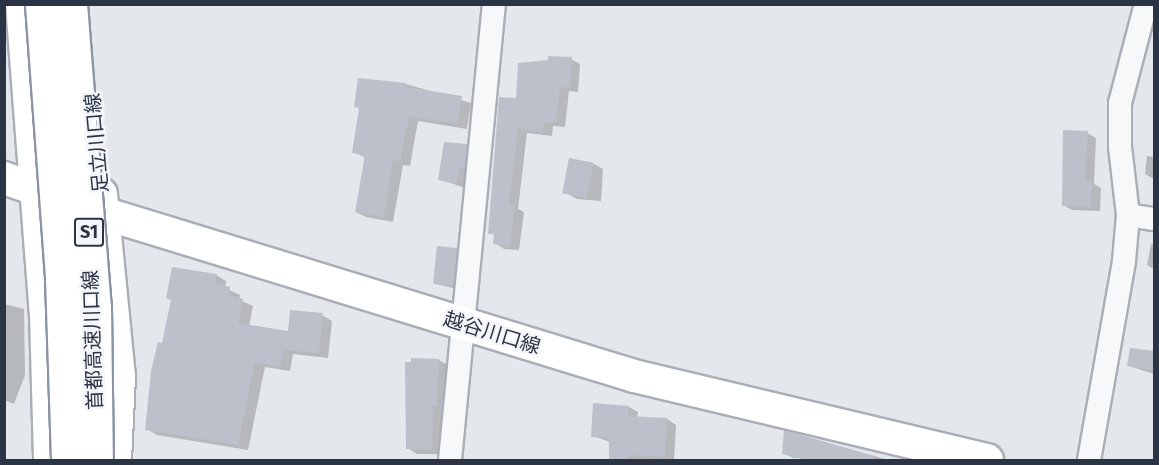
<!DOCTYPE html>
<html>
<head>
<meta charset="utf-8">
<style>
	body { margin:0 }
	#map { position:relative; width:1159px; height:465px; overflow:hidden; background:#e4e7ec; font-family:"Fira Sans","Noto Sans JP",sans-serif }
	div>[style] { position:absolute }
	.shadow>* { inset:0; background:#0003 }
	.building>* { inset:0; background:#bbc0ca; transform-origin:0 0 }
	.roads { filter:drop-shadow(2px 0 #a9aeb7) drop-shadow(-2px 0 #a9aeb7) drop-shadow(0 2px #a9aeb7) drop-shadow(0 -2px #a9aeb7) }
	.minor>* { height:22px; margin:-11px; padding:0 11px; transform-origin:11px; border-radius:11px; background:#f7f8fa }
	.secondary>* { height:32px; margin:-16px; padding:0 16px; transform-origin:16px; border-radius:16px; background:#fff }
	.bridges { filter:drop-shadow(2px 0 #8b94a3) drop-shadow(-2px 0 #8b94a3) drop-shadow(0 2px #8b94a3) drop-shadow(0 -2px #8b94a3) }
	.motorway-bridge>* { height:33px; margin:-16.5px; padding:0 16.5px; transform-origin:16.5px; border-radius:16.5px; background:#fff }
	span { translate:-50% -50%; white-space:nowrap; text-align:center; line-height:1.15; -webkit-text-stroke:5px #f4f6f9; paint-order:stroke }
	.shield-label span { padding:2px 4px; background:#f4f6f9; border:2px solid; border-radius:4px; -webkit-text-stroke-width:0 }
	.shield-label { font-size:18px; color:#2b3445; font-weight:700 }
	.street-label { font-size:20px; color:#2b3445 }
	.frame { position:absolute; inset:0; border:6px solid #2b3445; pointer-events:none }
</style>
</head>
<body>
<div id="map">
	<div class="shadow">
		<div style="clip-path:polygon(571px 59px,580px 64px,578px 92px,569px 91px,565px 127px,553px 126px,552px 136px,527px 133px,518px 209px,524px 212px,519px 250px,504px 249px,495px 243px,496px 236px,490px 233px,517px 100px)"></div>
		<div style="clip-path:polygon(406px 84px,471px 103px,467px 129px,418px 121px,410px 166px,403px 165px,393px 222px,366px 217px,356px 212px,366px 158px,354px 152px,361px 109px,355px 106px)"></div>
		<div style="clip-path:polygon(1087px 133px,1096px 138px,1094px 184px,1101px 188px,1100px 211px,1072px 210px,1063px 205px)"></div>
		<div style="clip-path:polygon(466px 146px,475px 151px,465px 188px,439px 179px)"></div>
		<div style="clip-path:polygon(1154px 152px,1154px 179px,1145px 174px,1147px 156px,1154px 157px)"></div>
		<div style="clip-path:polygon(594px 164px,603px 169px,601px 201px,577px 199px,568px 194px)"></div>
		<div style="clip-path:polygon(1151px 244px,1154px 244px,1154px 269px,1147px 265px)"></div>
		<div style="clip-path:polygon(456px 249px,465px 255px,462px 290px,435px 284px)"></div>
		<div style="clip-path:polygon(216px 275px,226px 281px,225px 288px,240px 295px,239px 300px,253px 306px,249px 326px,289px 333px,322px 315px,332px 321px,328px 358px,293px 354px,290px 371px,265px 367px,248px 450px,157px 435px,147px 429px)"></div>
		<div style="clip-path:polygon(4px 304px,24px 309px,25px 375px,14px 404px,4px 400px)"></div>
		<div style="clip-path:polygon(1154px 353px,1154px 374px,1129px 366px)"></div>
		<div style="clip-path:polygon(439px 360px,448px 365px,446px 410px,441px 410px,441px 454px,417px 454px,408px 448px)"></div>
		<div style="clip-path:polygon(629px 407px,638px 412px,637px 418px,667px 419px,676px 425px,674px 460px,610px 460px,610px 442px,593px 436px)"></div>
		<div style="clip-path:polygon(786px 432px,889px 460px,793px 458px,784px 453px)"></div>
	</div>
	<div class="building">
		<div style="clip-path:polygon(548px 56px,572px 57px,570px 88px,560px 87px,556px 123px,544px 122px,543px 132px,518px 129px,509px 205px,515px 205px,510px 246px,493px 244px,494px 234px,488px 234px,499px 97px,516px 98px,518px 63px,548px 60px)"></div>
		<div style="clip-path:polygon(358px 78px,406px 83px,406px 87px,462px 96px,457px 124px,409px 116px,400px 162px,393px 160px,384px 217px,355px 212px,365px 155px,352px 153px,359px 108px,354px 107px)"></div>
		<div style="clip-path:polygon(1063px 130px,1088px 131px,1085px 181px,1092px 181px,1091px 207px,1062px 206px)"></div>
		<div style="clip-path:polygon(444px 142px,467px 144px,465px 168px,459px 168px,456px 184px,438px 180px)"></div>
		<div style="left:569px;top:158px;width:25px;height:36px;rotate:11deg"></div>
		<div style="left:437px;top:246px;width:20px;height:38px;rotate:6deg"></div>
		<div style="clip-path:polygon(172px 267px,217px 274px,215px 284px,230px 287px,229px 296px,243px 299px,238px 323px,288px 331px,290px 310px,323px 313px,319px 353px,283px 350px,280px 367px,255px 362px,238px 445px,145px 430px,151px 371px,158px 342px,162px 343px,171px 300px,166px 298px)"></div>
		<div style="clip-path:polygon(1130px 348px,1155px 351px,1155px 371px,1127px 366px)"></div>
		<div style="clip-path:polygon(411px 358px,439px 359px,437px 406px,433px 405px,432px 450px,406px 449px,405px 362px,411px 362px)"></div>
		<div style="clip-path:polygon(593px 403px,629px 406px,628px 416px,667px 418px,665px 457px,628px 455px,628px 460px,609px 460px,609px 438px,591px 437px)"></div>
		<div style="clip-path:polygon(784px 430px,874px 456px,873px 460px,807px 460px,782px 454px)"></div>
	</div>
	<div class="roads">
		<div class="minor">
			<div style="left:1128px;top:215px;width:26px;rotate:9deg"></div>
			<div style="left:450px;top:460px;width:458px;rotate:-84.5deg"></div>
			<div style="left:1089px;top:460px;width:202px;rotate:-80deg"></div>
			<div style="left:1124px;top:261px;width:46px;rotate:-85deg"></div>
			<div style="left:1128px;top:215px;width:68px;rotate:-96.7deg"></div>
			<div style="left:1120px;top:147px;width:44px;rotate:-90deg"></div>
			<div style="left:1120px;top:103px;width:102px;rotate:-75.3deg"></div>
		</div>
		<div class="secondary">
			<div style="left:22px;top:4px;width:312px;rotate:85.6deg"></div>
			<div style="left:46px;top:315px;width:145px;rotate:88.4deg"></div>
			<div style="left:4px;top:178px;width:105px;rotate:19.5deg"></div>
			<div style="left:103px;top:213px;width:555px;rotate:17.06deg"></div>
			<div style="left:634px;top:376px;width:363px;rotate:13.4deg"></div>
			<div style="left:101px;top:194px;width:183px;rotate:84.4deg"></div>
			<div style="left:119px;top:376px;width:84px;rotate:92.7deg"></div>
		</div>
	</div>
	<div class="bridges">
		<div class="motorway-bridge">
			<div style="left:42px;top:4px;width:275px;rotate:85.8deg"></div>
			<div style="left:62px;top:278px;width:182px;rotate:88.1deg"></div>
			<div style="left:70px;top:4px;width:304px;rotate:85.5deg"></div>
			<div style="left:94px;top:307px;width:153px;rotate:89.3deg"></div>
		</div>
	</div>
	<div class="shield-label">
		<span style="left:89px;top:232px">S1</span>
	</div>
	<div class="street-label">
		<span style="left:97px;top:143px;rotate:-95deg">足立川口線</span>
		<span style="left:492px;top:333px;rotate:17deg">越谷川口線</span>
		<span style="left:93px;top:340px;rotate:-92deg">首都高速川口線</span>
	</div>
	<div class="frame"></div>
</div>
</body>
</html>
